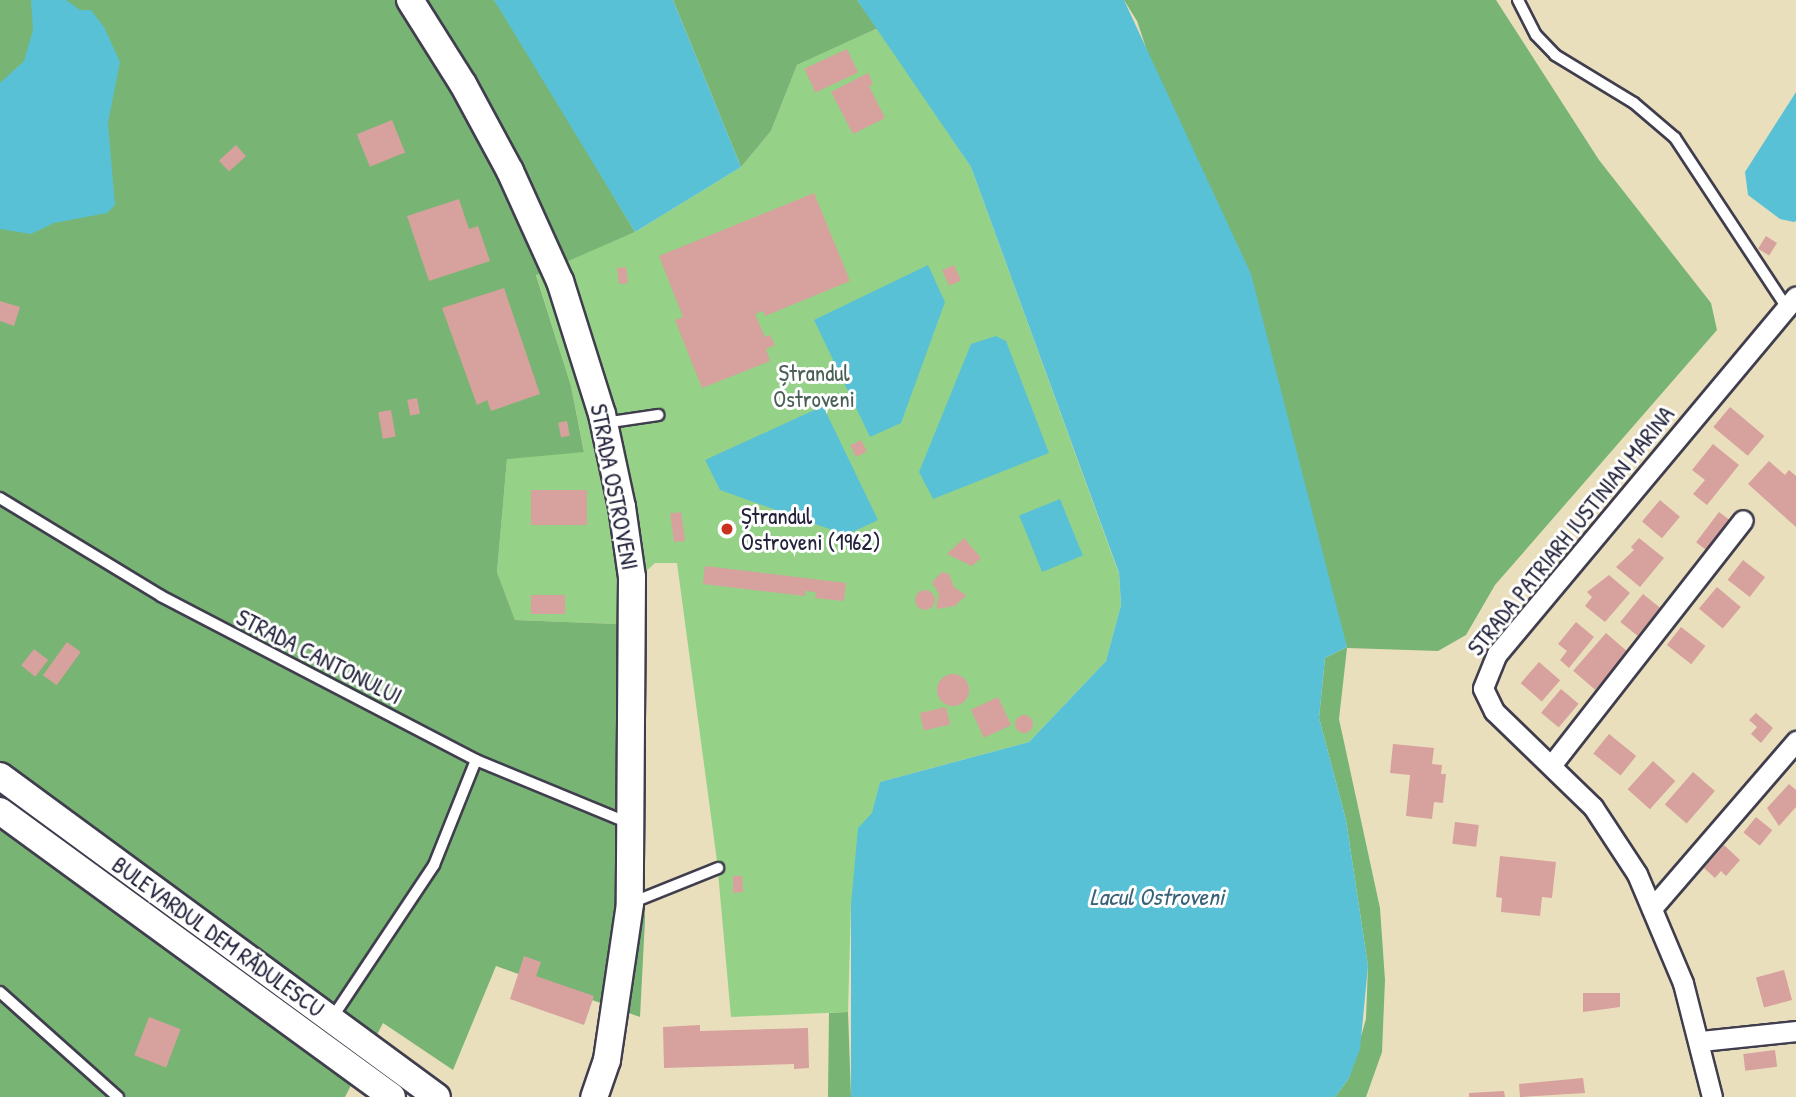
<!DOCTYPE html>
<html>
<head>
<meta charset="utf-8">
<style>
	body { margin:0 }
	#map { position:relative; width:1796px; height:1097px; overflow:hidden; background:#eadfbc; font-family:"Patrick Hand",sans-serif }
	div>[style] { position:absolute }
	.green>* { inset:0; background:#95d287 }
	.forest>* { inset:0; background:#78b474 }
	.water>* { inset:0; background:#59c1d6; transform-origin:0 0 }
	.building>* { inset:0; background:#d7a19e; transform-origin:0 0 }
	.round { border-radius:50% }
	.roads { filter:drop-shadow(2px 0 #403e4e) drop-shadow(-2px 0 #403e4e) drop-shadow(0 2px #403e4e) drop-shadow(0 -2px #403e4e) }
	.lane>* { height:10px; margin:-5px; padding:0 5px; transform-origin:5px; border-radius:5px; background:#fff }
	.street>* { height:19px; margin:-9.5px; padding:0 9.5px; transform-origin:9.5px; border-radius:9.5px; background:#fff }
	.secondary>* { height:26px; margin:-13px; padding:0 13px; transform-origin:13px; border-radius:13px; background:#fff }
	.dots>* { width:19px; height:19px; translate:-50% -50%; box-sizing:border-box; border:4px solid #fff; border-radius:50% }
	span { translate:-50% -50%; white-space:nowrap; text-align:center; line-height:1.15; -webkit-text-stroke:6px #fff; paint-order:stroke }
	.park-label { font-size:23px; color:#4a6056 }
	.street-label { font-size:23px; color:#22223b }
	.poi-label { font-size:23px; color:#22223b }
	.left { translate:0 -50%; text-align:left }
	.water-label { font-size:24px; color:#386279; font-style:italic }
</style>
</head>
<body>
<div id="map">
	<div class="green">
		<div style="clip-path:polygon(878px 28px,971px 167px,1119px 574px,1121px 605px,1106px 661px,1029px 742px,880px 782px,851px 904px,848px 1012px,731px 1017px,717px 861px,677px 563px,655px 563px,641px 576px,642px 625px,515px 620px,497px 572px,507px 458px,584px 451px,571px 386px,536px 274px,635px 232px,741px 167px,771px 131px,797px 65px)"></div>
	</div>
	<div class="forest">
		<div style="clip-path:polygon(0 0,494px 0,507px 17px,635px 232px,536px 275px,571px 386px,584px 452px,507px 459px,497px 572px,515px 620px,642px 625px,645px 920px,640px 1017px,496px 966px,453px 1070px,383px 1023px,345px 1097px,0 1097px)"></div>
		<div style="clip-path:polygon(673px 0,857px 0,878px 28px,797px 65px,771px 131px,741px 167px)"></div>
		<div style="clip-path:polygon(1124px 0,1496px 0,1599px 160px,1711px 303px,1717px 330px,1495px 585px,1466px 635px,1438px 651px,1347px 648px,1339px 719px,1380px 908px,1385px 980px,1382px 1052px,1366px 1097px,1335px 1097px,1349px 1078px,1366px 1019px,1368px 966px,1346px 820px,1319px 718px,1325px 658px,1347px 647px,1137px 21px)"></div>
		<div style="clip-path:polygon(848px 1012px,851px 1097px,828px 1097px,829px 1013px)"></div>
	</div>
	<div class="water">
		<div style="clip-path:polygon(31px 0,66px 0,80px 10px,91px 10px,104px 27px,120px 62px,108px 123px,115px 205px,107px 213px,54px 223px,31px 234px,0 229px,0 83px,24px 61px,33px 30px)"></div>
		<div style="clip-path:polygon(494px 0,673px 0,741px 167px,635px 232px)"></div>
		<div style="clip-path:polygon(857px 0,1124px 0,1251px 274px,1347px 647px,1325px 658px,1319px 718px,1346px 820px,1368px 966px,1360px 1049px,1349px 1078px,1335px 1097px,851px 1097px,851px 904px,858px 828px,872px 813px,880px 782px,1029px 742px,1106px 661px,1121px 605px,1119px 573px,971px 167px)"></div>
		<div style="clip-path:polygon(1796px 92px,1796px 221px,1794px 222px,1780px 219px,1748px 195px,1745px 172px)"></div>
		<div style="clip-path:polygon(928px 265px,945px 302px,901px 423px,870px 437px,814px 320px)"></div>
		<div style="clip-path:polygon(996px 336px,1006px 341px,1049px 453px,933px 499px,919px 472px,971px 344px)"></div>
		<div style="clip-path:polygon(823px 406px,878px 520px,846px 535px,720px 490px,705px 460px)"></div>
		<div style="left:1060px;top:499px;width:61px;height:44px;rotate:68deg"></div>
	</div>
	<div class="building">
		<div style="left:847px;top:49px;width:26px;height:47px;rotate:65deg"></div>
		<div style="clip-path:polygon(868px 73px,873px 84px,869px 86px,885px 118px,853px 134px,831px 92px)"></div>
		<div style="left:392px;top:120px;width:35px;height:38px;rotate:68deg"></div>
		<div style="left:236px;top:145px;width:15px;height:23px;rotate:48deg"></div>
		<div style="clip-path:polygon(814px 193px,850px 281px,765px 316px,763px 311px,755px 314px,765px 337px,770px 335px,775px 345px,766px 349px,770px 361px,702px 388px,675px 320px,683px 317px,659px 256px)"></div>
		<div style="clip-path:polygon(459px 199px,469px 229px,478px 226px,490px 261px,429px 281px,407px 216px)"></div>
		<div style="left:1766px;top:236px;width:13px;height:15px;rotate:32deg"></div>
		<div style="left:954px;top:265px;width:17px;height:13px;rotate:66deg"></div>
		<div style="left:626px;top:267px;width:16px;height:9px;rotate:83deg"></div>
		<div style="clip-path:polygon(504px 288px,540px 394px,491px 411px,487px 400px,477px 405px,442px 308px)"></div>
		<div style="clip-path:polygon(0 301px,20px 307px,14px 326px,0 321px)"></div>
		<div style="left:417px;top:398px;width:16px;height:10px;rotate:79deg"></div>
		<div style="left:1730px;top:407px;width:45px;height:26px;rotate:40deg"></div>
		<div style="left:391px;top:410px;width:27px;height:13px;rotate:80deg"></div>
		<div style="left:567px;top:421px;width:15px;height:9px;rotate:79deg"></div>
		<div style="left:861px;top:440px;width:13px;height:12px;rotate:63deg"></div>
		<div style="clip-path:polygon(1713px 444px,1739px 465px,1707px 505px,1693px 494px,1705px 480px,1692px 470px)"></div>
		<div style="clip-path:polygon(1769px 461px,1785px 475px,1789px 470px,1796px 476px,1796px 527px,1748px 484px)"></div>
		<div style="left:531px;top:490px;width:56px;height:35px"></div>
		<div style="left:1660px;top:500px;width:26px;height:28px;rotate:40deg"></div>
		<div style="left:681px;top:512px;width:29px;height:11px;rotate:82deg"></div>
		<div style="left:1719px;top:512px;width:15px;height:38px;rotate:37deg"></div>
		<div style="clip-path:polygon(964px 538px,981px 558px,972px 566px,947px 554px)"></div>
		<div style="clip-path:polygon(1639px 538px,1664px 558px,1640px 587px,1616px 567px,1634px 550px,1631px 547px)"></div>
		<div style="left:1743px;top:560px;width:28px;height:25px;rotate:38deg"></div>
		<div style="clip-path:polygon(705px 566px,846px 583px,844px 601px,815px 598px,816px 592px,805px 591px,805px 596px,703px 584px)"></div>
		<div style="clip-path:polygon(942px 572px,949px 574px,954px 587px,966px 595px,955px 606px,936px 609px,939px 594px,932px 582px)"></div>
		<div style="clip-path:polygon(1609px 575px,1630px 593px,1605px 622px,1585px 606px,1592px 597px,1587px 592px)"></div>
		<div style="left:1717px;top:587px;width:31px;height:28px;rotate:40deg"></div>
		<div class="round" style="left:915px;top:590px;width:20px;height:20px"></div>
		<div style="left:1643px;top:594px;width:22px;height:36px;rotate:39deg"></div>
		<div style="left:531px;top:595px;width:34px;height:19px"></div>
		<div style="clip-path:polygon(1576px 622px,1594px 637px,1569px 668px,1560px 660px,1567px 651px,1558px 644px)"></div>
		<div style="left:1681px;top:627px;width:31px;height:23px;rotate:38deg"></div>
		<div style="left:1606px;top:633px;width:29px;height:50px;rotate:41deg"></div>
		<div style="left:67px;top:642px;width:17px;height:41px;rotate:36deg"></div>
		<div style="left:34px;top:649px;width:18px;height:21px;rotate:38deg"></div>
		<div style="left:1539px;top:662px;width:28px;height:28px;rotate:41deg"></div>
		<div class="round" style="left:937px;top:674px;width:32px;height:32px"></div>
		<div style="left:1561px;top:689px;width:23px;height:31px;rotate:40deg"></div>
		<div style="left:998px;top:697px;width:31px;height:30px;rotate:65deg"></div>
		<div style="left:946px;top:707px;width:18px;height:27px;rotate:77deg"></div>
		<div style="clip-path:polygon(1756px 713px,1773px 728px,1761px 743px,1751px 734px,1757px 727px,1749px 720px)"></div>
		<div class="round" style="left:1015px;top:715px;width:18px;height:18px"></div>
		<div style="left:1609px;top:734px;width:35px;height:25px;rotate:39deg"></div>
		<div style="clip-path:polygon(1393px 744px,1434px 748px,1432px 764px,1442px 765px,1441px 774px,1446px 774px,1443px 803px,1434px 802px,1432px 819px,1406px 816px,1410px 775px,1390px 773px)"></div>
		<div style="left:1653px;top:761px;width:30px;height:38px;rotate:42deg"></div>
		<div style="left:1693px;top:772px;width:29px;height:43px;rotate:41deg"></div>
		<div style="clip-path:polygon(1789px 784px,1796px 790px,1796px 807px,1779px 826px,1767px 808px)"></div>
		<div style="left:1756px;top:817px;width:21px;height:20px;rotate:39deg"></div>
		<div style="left:1455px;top:822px;width:24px;height:22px;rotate:7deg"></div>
		<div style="clip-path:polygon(1724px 845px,1740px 860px,1726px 876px,1721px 871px,1715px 878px,1704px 868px)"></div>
		<div style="clip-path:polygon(1500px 856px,1556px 862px,1552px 898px,1542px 897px,1540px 916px,1501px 912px,1502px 898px,1496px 897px)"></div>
		<div style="clip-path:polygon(733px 876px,742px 876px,743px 892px,733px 893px)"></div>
		<div style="clip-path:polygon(524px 956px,541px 962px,536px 976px,594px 996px,584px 1025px,510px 999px)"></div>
		<div style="left:1784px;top:970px;width:31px;height:29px;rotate:75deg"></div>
		<div style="clip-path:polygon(1583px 993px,1620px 993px,1620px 1007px,1583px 1012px)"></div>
		<div style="left:149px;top:1017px;width:34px;height:41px;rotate:21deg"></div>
		<div style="clip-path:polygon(700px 1025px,700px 1031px,808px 1028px,809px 1068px,794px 1069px,794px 1064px,664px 1068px,663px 1027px)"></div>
		<div style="left:1775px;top:1050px;width:17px;height:32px;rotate:83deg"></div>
		<div style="clip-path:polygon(1583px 1078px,1585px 1093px,1520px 1097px,1519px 1084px)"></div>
		<div style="clip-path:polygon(1504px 1091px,1505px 1097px,1469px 1097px,1469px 1093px)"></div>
	</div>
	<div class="roads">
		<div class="lane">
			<div style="left:1518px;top:0;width:39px;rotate:63deg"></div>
			<div style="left:1536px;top:35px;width:28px;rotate:46deg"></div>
			<div style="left:1555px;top:55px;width:92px;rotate:31.3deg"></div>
			<div style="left:1634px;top:103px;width:54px;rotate:40.5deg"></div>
			<div style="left:1675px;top:138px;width:204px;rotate:56.6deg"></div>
			<div style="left:604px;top:423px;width:55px;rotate:-8.4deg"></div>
			<div style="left:0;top:498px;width:188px;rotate:31.3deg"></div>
			<div style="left:161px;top:596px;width:355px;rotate:27.5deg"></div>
			<div style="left:476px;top:760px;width:165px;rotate:22.4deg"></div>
			<div style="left:631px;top:903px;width:94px;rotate:-21.9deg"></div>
			<div style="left:0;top:992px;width:158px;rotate:41.7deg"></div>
			<div style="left:332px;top:1018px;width:184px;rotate:-56.3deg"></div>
			<div style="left:434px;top:865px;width:113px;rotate:-68.2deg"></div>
		</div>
		<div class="street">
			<div style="left:1553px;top:763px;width:308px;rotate:-52deg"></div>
			<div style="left:1652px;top:908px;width:221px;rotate:-49.2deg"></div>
			<div style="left:1701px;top:1041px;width:96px;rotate:-6deg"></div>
			<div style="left:1712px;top:1097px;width:118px;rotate:-104.3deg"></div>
			<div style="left:1683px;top:983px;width:118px;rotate:-112.9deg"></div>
			<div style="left:1637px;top:874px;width:80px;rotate:-123.3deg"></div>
			<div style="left:1593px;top:807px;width:138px;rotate:-135.9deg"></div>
			<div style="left:1494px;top:711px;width:25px;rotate:-116deg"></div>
			<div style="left:1483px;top:688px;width:37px;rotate:-68deg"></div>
			<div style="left:1497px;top:654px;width:466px;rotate:-50.1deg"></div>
		</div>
		<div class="secondary">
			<div style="left:410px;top:0;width:99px;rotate:57.8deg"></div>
			<div style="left:463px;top:84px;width:99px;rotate:61.6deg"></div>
			<div style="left:510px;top:171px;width:121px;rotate:65.6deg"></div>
			<div style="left:560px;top:281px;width:139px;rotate:72.5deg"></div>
			<div style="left:602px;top:414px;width:95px;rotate:77.9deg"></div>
			<div style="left:622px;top:507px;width:71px;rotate:81.9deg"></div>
			<div style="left:632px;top:577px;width:327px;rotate:90.4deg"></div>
			<div style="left:630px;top:904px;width:158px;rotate:98.4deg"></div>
			<div style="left:607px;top:1060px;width:39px;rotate:109deg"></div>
			<div style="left:0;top:776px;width:542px;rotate:36.3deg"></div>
			<div style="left:0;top:811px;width:485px;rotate:36.1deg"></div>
		</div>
	</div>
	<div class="dots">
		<div style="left:727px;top:529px;background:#c8321e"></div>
	</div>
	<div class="park-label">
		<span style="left:814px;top:386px">Ștrandul<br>Ostroveni</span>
	</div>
	<div class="street-label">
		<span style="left:614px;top:487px;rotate:79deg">STRADA OSTROVENI</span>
		<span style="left:1571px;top:531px;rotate:-51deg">STRADA PATRIARH IUSTINIAN MARINA</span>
		<span style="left:319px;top:657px;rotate:27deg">STRADA CANTONULUI</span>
		<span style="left:218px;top:937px;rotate:36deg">BULEVARDUL DEM RĂDULESCU</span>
	</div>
	<div class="poi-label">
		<span class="left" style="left:741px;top:529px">Ștrandul<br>Ostroveni (1962)</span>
	</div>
	<div class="water-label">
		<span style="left:1157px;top:897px">Lacul Ostroveni</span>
	</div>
</div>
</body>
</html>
